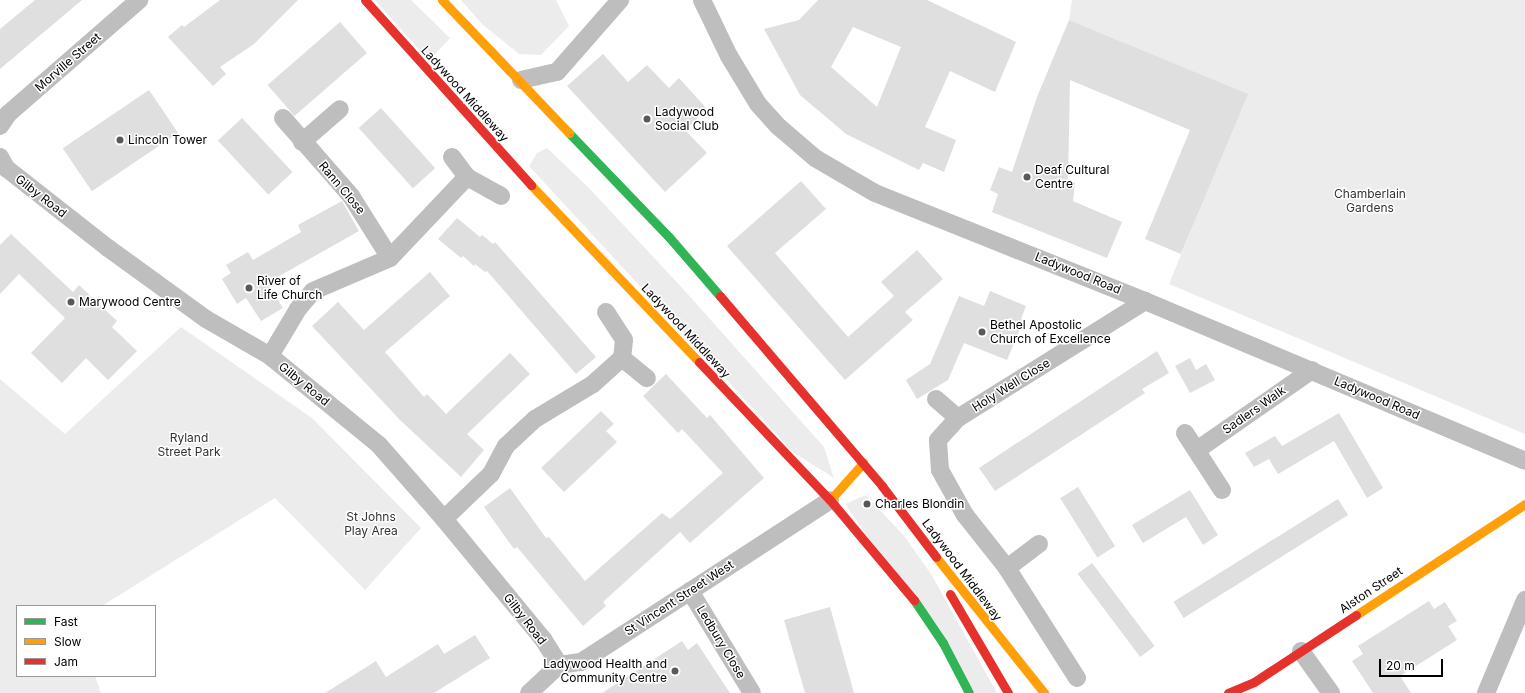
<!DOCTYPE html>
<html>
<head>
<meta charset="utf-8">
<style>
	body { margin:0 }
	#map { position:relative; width:1525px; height:693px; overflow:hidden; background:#fff; font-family:Inter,sans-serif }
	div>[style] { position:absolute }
	.green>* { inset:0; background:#ececec }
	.building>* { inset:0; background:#dfdfdf; transform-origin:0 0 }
	.street>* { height:18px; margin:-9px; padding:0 9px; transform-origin:9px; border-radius:9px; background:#bebebe }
	.fast>* { height:9px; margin:-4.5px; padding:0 4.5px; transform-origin:4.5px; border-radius:4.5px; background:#30b455 }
	.slow>* { height:9px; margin:-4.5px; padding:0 4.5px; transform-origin:4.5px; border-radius:4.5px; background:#ff9f0a }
	.jam>* { height:9px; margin:-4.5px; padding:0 4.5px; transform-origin:4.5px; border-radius:4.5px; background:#e5322d }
	.dots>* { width:11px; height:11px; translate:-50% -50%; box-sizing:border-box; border:2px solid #fff; border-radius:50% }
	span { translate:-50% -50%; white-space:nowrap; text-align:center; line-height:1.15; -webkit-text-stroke:3px #fff; paint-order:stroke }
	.street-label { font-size:12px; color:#000 }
	.poi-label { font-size:12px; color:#000 }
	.left { translate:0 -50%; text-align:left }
	.right { translate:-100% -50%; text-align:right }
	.park-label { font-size:12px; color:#333 }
	.legend { position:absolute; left:16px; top:605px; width:140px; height:72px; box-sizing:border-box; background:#fff; border:1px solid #999; margin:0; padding:5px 7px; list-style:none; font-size:12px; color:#000 }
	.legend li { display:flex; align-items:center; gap:8px; height:20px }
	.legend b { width:20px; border:1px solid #999 }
	.scale { position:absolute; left:1379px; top:659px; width:64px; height:18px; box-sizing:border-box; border:2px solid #000; border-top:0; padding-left:5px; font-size:12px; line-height:14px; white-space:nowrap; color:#000; -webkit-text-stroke:3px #fff; paint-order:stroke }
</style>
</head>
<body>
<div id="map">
	<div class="green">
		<div style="clip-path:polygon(375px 0,411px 0,450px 38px,429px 61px)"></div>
		<div style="clip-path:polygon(461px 0,556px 0,569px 26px,541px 55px,519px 54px,482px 24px)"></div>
		<div style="clip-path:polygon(1072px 0,1525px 0,1525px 434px,1169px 284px,1247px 94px,1069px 20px)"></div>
		<div style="clip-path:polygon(547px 148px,589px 188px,685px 291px,824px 447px,834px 478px,794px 453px,529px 166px,537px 153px)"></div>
		<div style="clip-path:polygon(181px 327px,312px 418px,421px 528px,365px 590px,275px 498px,102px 606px,17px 606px,17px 676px,95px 676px,101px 693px,0 693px,0 379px,65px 434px)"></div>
		<div style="clip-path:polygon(866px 495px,905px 537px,931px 574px,997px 693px,975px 693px,845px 504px)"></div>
	</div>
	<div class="building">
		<div style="clip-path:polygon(35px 0,82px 0,0 69px,0 29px)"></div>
		<div style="clip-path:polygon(220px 0,298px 0,254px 44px,220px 67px,226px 74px,213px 86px,168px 37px,182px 25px,184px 27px)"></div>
		<div style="clip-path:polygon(evenodd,818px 0,927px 0,1016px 42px,995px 92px,950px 71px,925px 127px,956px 140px,944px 172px,923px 163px,919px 170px,846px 134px,800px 95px,764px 29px,799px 20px,818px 0,853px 27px,901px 47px,877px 107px,831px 67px,853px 27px)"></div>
		<div style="clip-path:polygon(1069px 20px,1248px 94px,1181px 254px,1145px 239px,1190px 130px,1070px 80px,1068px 182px,1075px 182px,1073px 201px,1122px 222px,1107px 258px,992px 212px,998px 194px,990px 190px,999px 167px,1012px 172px,1037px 97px)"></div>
		<div style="left:340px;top:22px;width:41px;height:96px;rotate:49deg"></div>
		<div style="clip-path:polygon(603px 54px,628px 82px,647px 65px,669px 88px,679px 78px,707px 109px,685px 130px,707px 153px,665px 192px,567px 86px)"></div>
		<div style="left:149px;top:90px;width:52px;height:104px;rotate:56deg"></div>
		<div style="left:381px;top:108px;width:81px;height:30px;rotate:48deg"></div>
		<div style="left:242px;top:118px;width:74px;height:33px;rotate:47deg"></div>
		<div style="clip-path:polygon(801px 181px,826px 209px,775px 253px,848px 337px,894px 296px,881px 282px,917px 250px,943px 279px,905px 312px,913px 320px,845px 380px,727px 246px)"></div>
		<div style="clip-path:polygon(342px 201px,359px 231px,267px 283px,283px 308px,261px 321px,246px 298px,237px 304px,222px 279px,231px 273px,226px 265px,248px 252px,253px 260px,301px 232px,298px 225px)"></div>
		<div style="clip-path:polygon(457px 218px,480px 237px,482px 235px,493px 244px,495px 242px,596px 357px,576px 374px,487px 271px,485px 272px,475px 264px,474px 266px,463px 256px,461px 258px,438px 239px)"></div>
		<div style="clip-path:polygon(11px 234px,73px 292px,79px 285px,117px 321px,112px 327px,137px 351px,108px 380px,86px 358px,62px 383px,31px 353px,65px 318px,19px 274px,0 294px,0 245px)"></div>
		<div style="clip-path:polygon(430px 272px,450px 296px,385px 352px,424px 397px,427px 394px,446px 414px,510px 353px,530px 374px,467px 434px,484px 450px,461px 477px,400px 420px,312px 326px,338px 302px,364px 330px)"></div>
		<div style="clip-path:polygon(990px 291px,1026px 306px,1021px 319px,1024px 320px,1007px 360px,964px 343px,948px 380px,917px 399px,906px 380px,930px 364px,959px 296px,984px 306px)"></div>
		<div style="clip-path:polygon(1157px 351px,1169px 373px,1142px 389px,1145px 393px,995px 491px,979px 468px)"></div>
		<div style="clip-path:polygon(1190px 358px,1196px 370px,1206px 364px,1215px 380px,1190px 393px,1175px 366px)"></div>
		<div style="clip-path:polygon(666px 374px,707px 418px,710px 415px,764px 478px,690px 543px,680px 532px,603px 602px,606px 606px,583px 626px,517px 547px,514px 549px,484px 507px,510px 488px,546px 538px,549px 537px,585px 581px,662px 513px,670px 519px,723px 473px,682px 429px,678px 433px,643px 396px)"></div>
		<div style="clip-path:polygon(601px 411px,614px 424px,606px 431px,617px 442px,564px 492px,541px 468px)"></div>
		<div style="clip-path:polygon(1339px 413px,1383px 488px,1367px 498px,1334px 441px,1278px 474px,1269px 459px,1254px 467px,1245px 453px,1275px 436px,1282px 446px)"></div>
		<div style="left:1078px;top:487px;width:70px;height:21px;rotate:58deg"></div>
		<div style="clip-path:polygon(1190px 490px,1218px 535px,1203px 545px,1186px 517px,1143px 543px,1132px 525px)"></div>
		<div style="left:1338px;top:499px;width:19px;height:194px;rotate:58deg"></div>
		<div style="left:1092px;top:563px;width:104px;height:18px;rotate:53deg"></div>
		<div style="clip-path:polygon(1429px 601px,1434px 609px,1445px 602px,1457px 621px,1448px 626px,1457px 640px,1400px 676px,1411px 693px,1373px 693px,1352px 661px,1363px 654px,1358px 646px)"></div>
		<div style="clip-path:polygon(830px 607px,854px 693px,805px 693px,784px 620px)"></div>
		<div style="clip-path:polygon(475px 635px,490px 658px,434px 693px,325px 693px,376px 661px,386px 677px,438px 644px,444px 654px)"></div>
		<div style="clip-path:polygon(682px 641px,688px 650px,697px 643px,730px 693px,602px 693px)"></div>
	</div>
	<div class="street">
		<div style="left:702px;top:0;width:62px;rotate:64.3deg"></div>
		<div style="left:729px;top:56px;width:56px;rotate:58.9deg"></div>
		<div style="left:758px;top:104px;width:31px;rotate:48deg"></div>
		<div style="left:779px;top:127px;width:48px;rotate:40.7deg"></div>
		<div style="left:815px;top:158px;width:69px;rotate:30.3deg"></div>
		<div style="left:875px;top:193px;width:291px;rotate:21.8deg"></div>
		<div style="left:1145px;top:301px;width:412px;rotate:22.8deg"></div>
		<div style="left:521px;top:80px;width:37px;rotate:-13deg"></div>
		<div style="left:557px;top:72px;width:96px;rotate:-48.8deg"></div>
		<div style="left:283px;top:118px;width:103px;rotate:48.9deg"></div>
		<div style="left:351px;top:196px;width:73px;rotate:57.8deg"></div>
		<div style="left:0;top:126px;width:14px;rotate:-56deg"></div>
		<div style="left:8px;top:114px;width:174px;rotate:-41deg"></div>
		<div style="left:302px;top:142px;width:50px;rotate:-41deg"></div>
		<div style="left:0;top:157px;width:13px;rotate:61deg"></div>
		<div style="left:6px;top:168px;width:130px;rotate:38.1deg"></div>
		<div style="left:108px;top:248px;width:121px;rotate:35.9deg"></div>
		<div style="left:206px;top:319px;width:74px;rotate:30deg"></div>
		<div style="left:270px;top:356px;width:141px;rotate:39.2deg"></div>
		<div style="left:379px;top:445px;width:98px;rotate:48.7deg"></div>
		<div style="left:444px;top:519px;width:156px;rotate:50.5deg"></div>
		<div style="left:543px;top:639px;width:31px;rotate:58deg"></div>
		<div style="left:452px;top:157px;width:25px;rotate:53deg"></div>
		<div style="left:467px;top:177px;width:39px;rotate:29deg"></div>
		<div style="left:606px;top:312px;width:33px;rotate:57deg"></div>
		<div style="left:624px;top:340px;width:18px;rotate:96deg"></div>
		<div style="left:622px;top:358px;width:32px;rotate:39deg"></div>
		<div style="left:270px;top:356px;width:55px;rotate:-59.2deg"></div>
		<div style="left:298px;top:309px;width:23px;rotate:-50deg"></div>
		<div style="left:313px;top:291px;width:84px;rotate:-23.2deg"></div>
		<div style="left:390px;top:258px;width:112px;rotate:-46.5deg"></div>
		<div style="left:936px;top:399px;width:29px;rotate:41deg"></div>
		<div style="left:1185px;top:433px;width:68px;rotate:57deg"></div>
		<div style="left:1197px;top:450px;width:140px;rotate:-34.8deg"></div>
		<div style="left:444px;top:519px;width:65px;rotate:-43.8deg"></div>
		<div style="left:491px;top:474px;width:32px;rotate:-62deg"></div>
		<div style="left:506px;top:446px;width:40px;rotate:-43deg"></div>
		<div style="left:535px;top:419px;width:68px;rotate:-31.1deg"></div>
		<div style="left:593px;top:384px;width:39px;rotate:-42deg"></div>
		<div style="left:1007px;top:568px;width:40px;rotate:-37deg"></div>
		<div style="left:690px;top:591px;width:119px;rotate:58.7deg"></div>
		<div style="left:1301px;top:651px;width:52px;rotate:54.5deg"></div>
		<div style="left:1077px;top:678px;width:130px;rotate:-122.5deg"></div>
		<div style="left:1007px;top:568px;width:68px;rotate:-128.4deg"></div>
		<div style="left:965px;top:515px;width:51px;rotate:-119.1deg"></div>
		<div style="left:940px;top:470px;width:30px;rotate:-94deg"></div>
		<div style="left:938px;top:440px;width:30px;rotate:-48deg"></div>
		<div style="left:958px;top:418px;width:221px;rotate:-32deg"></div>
		<div style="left:529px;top:693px;width:41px;rotate:-43deg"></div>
		<div style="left:559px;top:665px;width:22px;rotate:-8deg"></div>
		<div style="left:581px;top:662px;width:297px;rotate:-33deg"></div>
		<div style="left:1486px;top:693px;width:101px;rotate:-67.2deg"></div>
	</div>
	<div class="fast">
		<div style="left:569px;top:133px;width:144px;rotate:46.1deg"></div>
		<div style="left:669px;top:237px;width:78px;rotate:49.2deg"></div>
		<div style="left:914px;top:600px;width:52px;rotate:56deg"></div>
		<div style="left:943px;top:643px;width:56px;rotate:62.5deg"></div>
	</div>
	<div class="slow">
		<div style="left:442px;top:0;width:184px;rotate:46.3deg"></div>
		<div style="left:531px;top:185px;width:244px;rotate:46.5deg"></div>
		<div style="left:830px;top:500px;width:50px;rotate:-48.3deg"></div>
		<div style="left:936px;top:557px;width:174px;rotate:51.5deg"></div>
		<div style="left:1356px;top:615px;width:202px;rotate:-33.3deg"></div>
	</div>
	<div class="jam">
		<div style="left:365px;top:0;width:249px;rotate:48.1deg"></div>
		<div style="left:720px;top:296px;width:250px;rotate:49.5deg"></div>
		<div style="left:882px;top:486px;width:89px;rotate:52.7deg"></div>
		<div style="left:699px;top:362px;width:190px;rotate:46.5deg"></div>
		<div style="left:830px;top:500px;width:131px;rotate:50deg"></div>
		<div style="left:950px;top:594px;width:115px;rotate:59.6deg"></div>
		<div style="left:1228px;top:693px;width:28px;rotate:-23deg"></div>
		<div style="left:1254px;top:682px;width:122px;rotate:-33.3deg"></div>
	</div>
	<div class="dots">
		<div style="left:647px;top:119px;background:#595959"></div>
		<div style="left:120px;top:140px;background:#595959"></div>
		<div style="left:1027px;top:177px;background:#595959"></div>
		<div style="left:249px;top:288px;background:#595959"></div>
		<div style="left:71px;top:302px;background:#595959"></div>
		<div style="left:982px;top:332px;background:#595959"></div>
		<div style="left:867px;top:504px;background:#595959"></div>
		<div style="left:675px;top:671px;background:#595959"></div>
	</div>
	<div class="street-label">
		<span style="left:68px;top:62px;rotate:-41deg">Morville Street</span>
		<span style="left:465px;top:94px;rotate:48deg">Ladywood Middleway</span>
		<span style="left:342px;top:188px;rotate:50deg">Rann Close</span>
		<span style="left:41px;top:196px;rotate:38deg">Gilby Road</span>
		<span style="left:1078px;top:273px;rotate:22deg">Ladywood Road</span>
		<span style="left:686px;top:331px;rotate:47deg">Ladywood Middleway</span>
		<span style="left:304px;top:384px;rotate:39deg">Gilby Road</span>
		<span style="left:1011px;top:385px;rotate:-32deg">Holy Well Close</span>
		<span style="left:1377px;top:398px;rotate:23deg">Ladywood Road</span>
		<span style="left:1254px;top:410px;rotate:-35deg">Sadlers Walk</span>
		<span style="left:962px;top:570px;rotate:53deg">Ladywood Middleway</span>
		<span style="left:1371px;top:590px;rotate:-34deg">Alston Street</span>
		<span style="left:679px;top:598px;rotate:-33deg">St Vincent Street West</span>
		<span style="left:525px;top:619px;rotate:52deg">Gilby Road</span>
		<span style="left:721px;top:642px;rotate:59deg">Ledbury Close</span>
	</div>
	<div class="poi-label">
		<span class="left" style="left:655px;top:119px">Ladywood<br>Social Club</span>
		<span class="left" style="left:128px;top:140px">Lincoln Tower</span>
		<span class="left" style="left:1035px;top:177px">Deaf Cultural<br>Centre</span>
		<span class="left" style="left:257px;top:288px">River of<br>Life Church</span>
		<span class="left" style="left:79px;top:302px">Marywood Centre</span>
		<span class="left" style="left:990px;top:332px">Bethel Apostolic<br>Church of Excellence</span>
		<span class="left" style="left:875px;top:504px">Charles Blondin</span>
		<span class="right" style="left:667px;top:671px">Ladywood Health and<br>Community Centre</span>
	</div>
	<div class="park-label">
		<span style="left:1370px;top:201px">Chamberlain<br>Gardens</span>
		<span style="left:189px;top:445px">Ryland<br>Street Park</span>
		<span style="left:371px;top:524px">St Johns<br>Play Area</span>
	</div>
	<ul class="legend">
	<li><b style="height:5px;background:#30b455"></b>Fast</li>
	<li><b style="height:5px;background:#ff9f0a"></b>Slow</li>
	<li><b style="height:5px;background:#e5322d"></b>Jam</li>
	</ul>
	<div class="scale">20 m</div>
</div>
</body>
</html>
